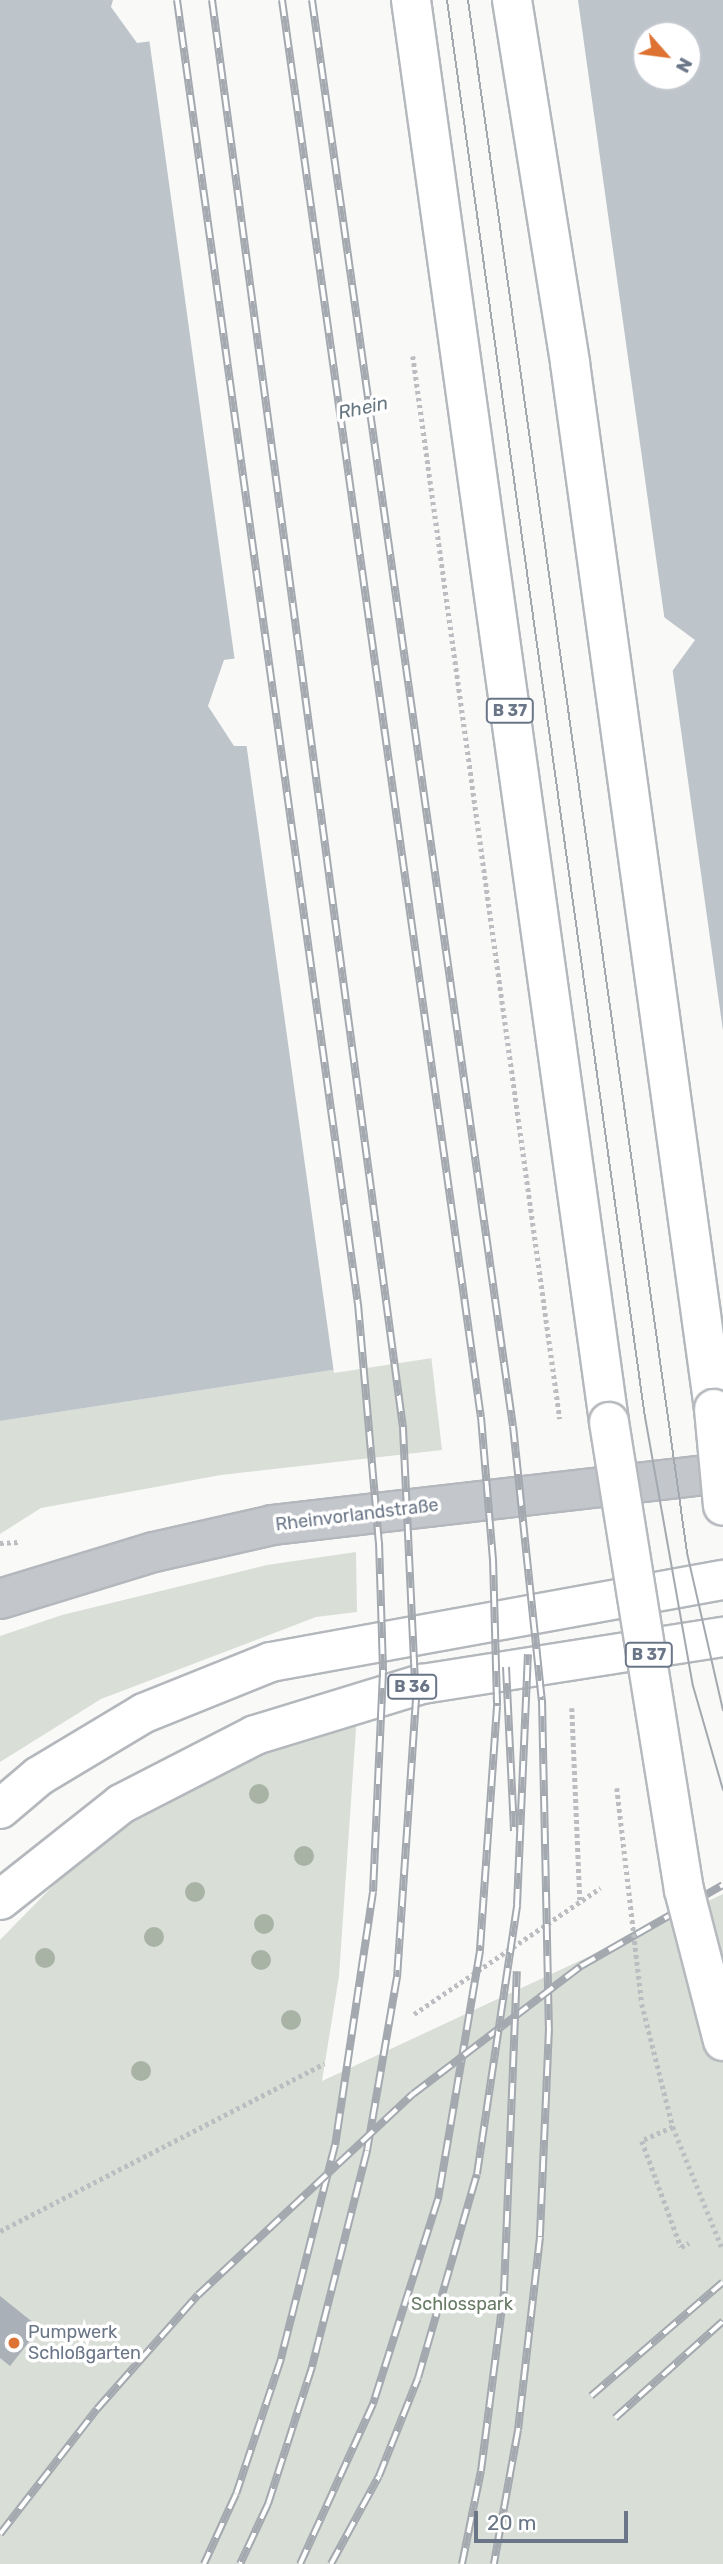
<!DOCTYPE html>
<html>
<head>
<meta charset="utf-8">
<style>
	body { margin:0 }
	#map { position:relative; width:723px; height:2564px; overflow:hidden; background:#f9f9f7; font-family:Rubik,sans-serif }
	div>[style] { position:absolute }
	.green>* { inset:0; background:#d9ded7 }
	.water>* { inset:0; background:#bdc5cb }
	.pier>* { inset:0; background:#f9f9f7 }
	.building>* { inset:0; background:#aab0b8 }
	.path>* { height:4.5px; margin-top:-2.25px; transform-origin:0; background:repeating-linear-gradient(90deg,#bbbdc1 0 3.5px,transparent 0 7px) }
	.roads { filter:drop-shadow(2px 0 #b4b8bd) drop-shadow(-2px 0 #b4b8bd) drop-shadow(0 2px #b4b8bd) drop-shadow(0 -2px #b4b8bd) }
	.minor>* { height:38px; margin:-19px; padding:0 19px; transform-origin:19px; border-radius:19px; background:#c3c6ca }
	.primary>* { height:38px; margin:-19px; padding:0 19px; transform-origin:19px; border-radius:19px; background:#fff }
	.trunk>* { height:38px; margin:-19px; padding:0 19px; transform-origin:19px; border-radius:19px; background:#fff }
	.tram>* { height:2px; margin:-1px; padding:0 1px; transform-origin:1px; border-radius:1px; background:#a4a9b0 }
	.rail>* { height:8px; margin-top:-4px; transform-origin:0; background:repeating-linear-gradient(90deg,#fff 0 16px,#a4a9b0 0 32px); box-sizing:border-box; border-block:2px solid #a4a9b0 }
	.path-bridge>* { height:4.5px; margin-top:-2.25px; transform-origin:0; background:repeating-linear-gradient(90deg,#bbbdc1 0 3.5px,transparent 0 7px) }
	.bridges { filter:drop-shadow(2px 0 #b6b9bd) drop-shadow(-2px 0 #b6b9bd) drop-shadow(0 2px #b6b9bd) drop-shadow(0 -2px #b6b9bd) }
	.trunk-bridge>* { height:38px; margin:-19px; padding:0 19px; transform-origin:19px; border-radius:19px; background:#fff }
	.trees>* { width:20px; height:20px; margin:-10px; border-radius:50%; background:#a8b3a6 }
	.dots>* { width:19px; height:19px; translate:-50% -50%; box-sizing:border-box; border:4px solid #fff; border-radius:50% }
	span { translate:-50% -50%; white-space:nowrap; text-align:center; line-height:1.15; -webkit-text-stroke:7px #fff; paint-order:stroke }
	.shield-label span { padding:2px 5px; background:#fff; border:2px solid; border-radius:5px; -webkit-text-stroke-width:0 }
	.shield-label { font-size:16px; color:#6a7687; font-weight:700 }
	.street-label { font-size:18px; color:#6a7687 }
	.park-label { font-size:18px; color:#667a64 }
	.poi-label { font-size:18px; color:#6a7687 }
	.left { translate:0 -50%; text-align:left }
	.water-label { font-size:19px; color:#667782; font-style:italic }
	.north { position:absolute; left:632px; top:21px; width:70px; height:70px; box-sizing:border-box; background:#fff; border:2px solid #c3c8cf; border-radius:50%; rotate:118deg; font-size:19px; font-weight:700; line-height:28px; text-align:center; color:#6a7687 }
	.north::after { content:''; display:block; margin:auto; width:24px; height:32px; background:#dd7233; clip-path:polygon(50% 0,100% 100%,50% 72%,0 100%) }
	.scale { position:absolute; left:474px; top:2511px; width:154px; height:32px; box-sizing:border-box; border:4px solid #6a7687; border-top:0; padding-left:9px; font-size:21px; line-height:24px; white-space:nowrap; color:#6a7687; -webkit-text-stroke:5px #fff; paint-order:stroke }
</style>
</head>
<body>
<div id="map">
	<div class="green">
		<div style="clip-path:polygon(431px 1355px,442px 1450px,221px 1475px,41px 1508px,0 1534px,0 1421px)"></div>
		<div style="clip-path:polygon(356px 1552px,357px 1612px,316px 1617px,101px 1699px,0 1762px,0 1636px,62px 1615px,267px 1565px)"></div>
		<div style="clip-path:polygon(357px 1714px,339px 1976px,322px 2081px,723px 1894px,723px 2564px,0 2564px,0 1940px,83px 1855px,144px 1809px,223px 1765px)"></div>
	</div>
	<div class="water">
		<div style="clip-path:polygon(evenodd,0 0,113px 0,111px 7px,137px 43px,464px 0,723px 0,723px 1310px,0 1421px,0 0,646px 35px,688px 35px,688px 77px,646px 77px,646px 35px,0 0,642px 601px,695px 640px,657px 692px,250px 746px,234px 746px,208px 706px,224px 660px,642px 601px)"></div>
	</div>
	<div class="pier">
		<div style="clip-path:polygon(437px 0,578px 0,665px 622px,641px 605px,235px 662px,149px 38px)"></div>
		<div style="clip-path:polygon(672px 666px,723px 1031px,723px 1314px,334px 1373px,246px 742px,655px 689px)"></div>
	</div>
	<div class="building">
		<div style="clip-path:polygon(0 2296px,40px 2328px,10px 2366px,0 2358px)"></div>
	</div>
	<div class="path">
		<div style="left:0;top:1543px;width:20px;rotate:-3deg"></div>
		<div style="left:572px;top:1708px;width:192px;rotate:87.6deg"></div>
		<div style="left:414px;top:2014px;width:225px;rotate:-34.1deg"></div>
		<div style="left:673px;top:2127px;width:34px;rotate:156deg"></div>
		<div style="left:642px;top:2141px;width:113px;rotate:69.8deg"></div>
		<div style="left:681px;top:2247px;width:9px;rotate:-27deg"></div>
		<div style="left:0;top:2231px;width:365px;rotate:-27.3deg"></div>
	</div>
	<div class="roads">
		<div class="minor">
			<div style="left:0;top:1599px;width:161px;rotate:-17deg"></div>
			<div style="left:154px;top:1552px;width:122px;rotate:-12.8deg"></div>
			<div style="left:273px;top:1525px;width:453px;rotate:-6.6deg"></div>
		</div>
		<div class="primary">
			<div style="left:0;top:1809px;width:51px;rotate:-40.2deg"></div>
			<div style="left:39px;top:1776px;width:122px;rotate:-31deg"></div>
			<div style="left:144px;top:1713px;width:137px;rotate:-21.9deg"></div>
			<div style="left:271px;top:1662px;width:459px;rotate:-10.3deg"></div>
		</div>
		<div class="trunk">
			<div style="left:411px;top:0;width:1436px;rotate:82.07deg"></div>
			<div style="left:512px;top:0;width:368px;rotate:80.9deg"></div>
			<div style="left:570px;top:363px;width:1056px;rotate:82.16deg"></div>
			<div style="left:0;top:1900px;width:154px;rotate:-38.4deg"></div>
			<div style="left:121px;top:1804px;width:151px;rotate:-27.2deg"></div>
			<div style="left:255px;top:1735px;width:175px;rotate:-17deg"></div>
			<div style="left:422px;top:1684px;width:305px;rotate:-8.9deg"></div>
		</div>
	</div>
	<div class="tram">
		<div style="left:447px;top:0;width:1431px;rotate:82.05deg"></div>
		<div style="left:645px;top:1417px;width:273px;rotate:79.9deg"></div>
		<div style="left:693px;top:1686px;width:108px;rotate:73.9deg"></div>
		<div style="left:468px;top:0;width:1568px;rotate:81.97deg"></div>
		<div style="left:687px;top:1553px;width:161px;rotate:77.1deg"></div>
	</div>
	<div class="rail">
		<div style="left:177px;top:0;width:1317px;rotate:82.1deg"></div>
		<div style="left:358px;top:1304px;width:239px;rotate:85deg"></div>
		<div style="left:379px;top:1542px;width:130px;rotate:88.2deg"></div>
		<div style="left:383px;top:1672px;width:220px;rotate:92.6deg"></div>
		<div style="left:373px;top:1892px;width:256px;rotate:98.5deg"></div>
		<div style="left:335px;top:2145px;width:221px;rotate:104.2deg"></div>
		<div style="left:281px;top:2359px;width:142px;rotate:108.4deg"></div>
		<div style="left:236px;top:2494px;width:77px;rotate:114.6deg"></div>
		<div style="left:212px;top:0;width:1441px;rotate:82.38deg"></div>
		<div style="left:403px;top:1428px;width:271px;rotate:87.3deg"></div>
		<div style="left:416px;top:1699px;width:279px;rotate:93.9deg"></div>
		<div style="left:397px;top:1977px;width:177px;rotate:99.8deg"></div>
		<div style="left:367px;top:2151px;width:223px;rotate:104.3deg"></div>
		<div style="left:312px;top:2367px;width:144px;rotate:107.8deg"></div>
		<div style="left:268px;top:2504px;width:66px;rotate:115deg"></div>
		<div style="left:282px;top:0;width:1431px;rotate:82.01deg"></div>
		<div style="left:481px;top:1417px;width:143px;rotate:85.2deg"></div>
		<div style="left:493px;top:1559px;width:147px;rotate:88.4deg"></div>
		<div style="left:497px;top:1706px;width:246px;rotate:94deg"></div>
		<div style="left:480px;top:1951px;width:252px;rotate:99.6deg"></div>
		<div style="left:438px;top:2199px;width:215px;rotate:107.6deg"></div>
		<div style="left:373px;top:2404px;width:176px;rotate:114.5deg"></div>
		<div style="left:312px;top:0;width:1440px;rotate:81.98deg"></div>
		<div style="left:513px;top:1426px;width:276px;rotate:84deg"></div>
		<div style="left:542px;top:1700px;width:328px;rotate:88.8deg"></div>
		<div style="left:549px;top:2028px;width:209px;rotate:92.5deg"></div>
		<div style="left:540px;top:2237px;width:194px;rotate:96.5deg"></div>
		<div style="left:518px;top:2430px;width:136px;rotate:100.2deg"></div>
		<div style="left:506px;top:1667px;width:164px;rotate:87.2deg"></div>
		<div style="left:591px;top:2396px;width:174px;rotate:-40.8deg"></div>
		<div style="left:615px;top:2418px;width:145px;rotate:-41.9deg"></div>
		<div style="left:0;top:2534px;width:158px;rotate:-52.2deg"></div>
		<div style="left:97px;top:2409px;width:152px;rotate:-48.5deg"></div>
		<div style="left:198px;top:2295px;width:294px;rotate:-43.1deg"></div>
		<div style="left:413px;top:2094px;width:211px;rotate:-37.3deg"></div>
		<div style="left:581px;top:1966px;width:163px;rotate:-29.7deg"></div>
		<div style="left:331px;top:2564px;width:100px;rotate:-61.4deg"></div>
		<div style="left:379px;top:2476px;width:105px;rotate:-68.3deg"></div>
		<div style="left:418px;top:2378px;width:212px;rotate:-73.9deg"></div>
		<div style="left:477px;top:2174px;width:272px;rotate:-81.5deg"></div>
		<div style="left:517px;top:1905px;width:251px;rotate:-87.5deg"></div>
		<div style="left:462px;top:2564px;width:95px;rotate:-78.5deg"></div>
		<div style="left:481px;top:2471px;width:181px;rotate:-82.7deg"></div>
		<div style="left:504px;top:2291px;width:320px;rotate:-87.7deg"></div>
	</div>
	<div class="path-bridge">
		<div style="left:413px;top:356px;width:1073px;rotate:82.13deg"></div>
		<div style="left:617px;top:1788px;width:217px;rotate:83.4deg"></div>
		<div style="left:642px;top:2004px;width:127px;rotate:75.9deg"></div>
		<div style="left:673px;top:2127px;width:133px;rotate:67.9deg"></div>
	</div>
	<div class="bridges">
		<div class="trunk-bridge">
			<div style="left:714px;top:1409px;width:97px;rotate:84.7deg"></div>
			<div style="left:609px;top:1422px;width:474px;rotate:80.9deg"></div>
			<div style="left:684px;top:1890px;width:156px;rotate:75.5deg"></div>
		</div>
	</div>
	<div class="trees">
		<div style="left:259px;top:1794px"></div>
		<div style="left:304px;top:1856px"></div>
		<div style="left:195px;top:1892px"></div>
		<div style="left:264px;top:1924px"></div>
		<div style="left:154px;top:1937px"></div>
		<div style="left:45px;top:1958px"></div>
		<div style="left:261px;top:1960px"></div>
		<div style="left:291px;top:2020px"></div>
		<div style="left:141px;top:2071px"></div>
	</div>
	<div class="dots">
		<div style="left:14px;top:2343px;background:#dd7233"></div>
	</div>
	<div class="shield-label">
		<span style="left:510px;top:711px">B 37</span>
		<span style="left:649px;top:1655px">B 37</span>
		<span style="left:412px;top:1687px">B 36</span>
	</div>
	<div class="street-label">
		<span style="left:357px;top:1515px;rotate:-7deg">Rheinvorlandstraße</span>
	</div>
	<div class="park-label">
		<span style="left:462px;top:2304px">Schlosspark</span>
	</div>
	<div class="poi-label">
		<span class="left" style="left:28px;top:2343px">Pumpwerk<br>Schloßgarten</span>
	</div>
	<div class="water-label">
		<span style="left:363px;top:408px;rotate:-12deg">Rhein</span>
	</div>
	<div class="north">N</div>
	<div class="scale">20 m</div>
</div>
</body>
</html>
